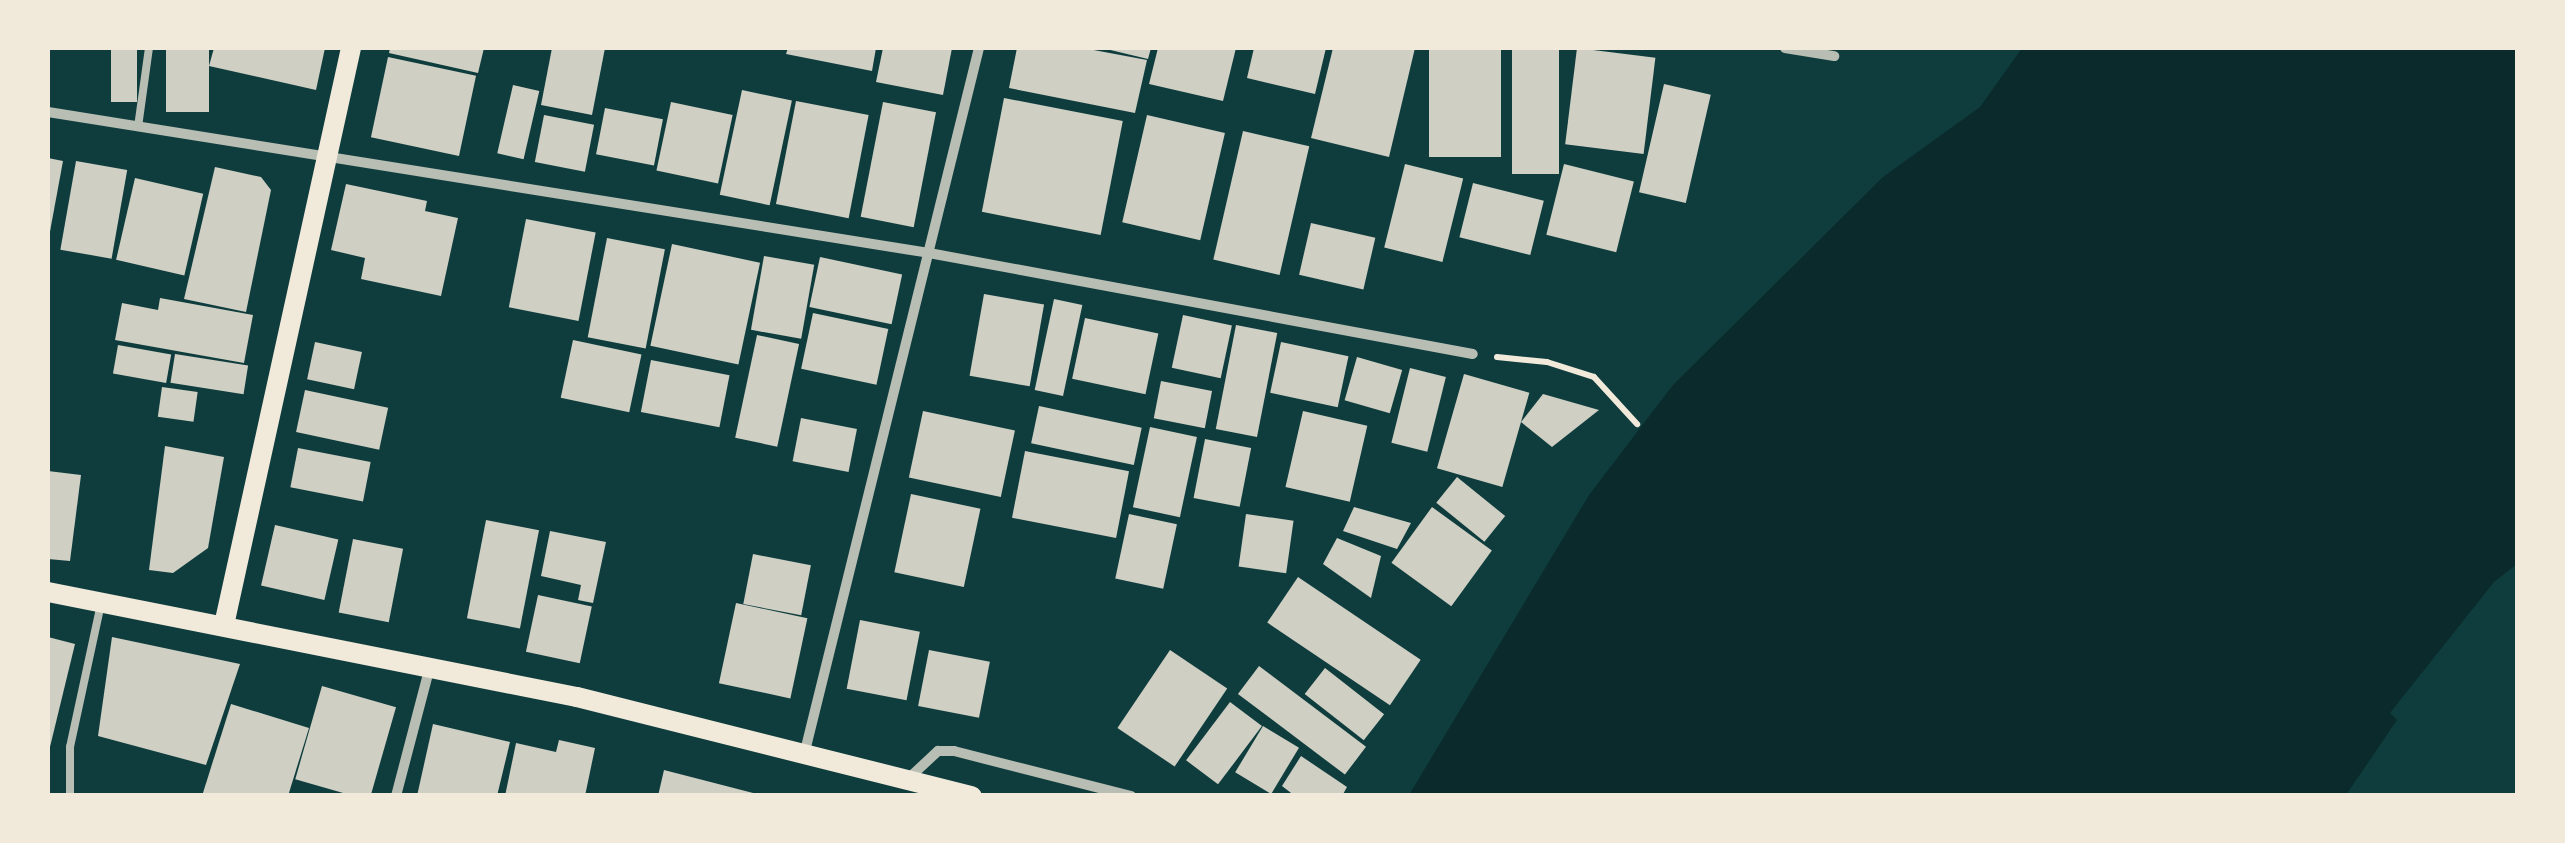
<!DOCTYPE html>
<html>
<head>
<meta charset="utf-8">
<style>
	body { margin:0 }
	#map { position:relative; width:2565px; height:843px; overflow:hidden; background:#0f3d3e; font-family:Ubuntu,sans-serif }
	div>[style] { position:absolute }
	.water>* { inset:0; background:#0a2a2b }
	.building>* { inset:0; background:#cfcfc3; transform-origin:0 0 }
	.path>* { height:6px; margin:-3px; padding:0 3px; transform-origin:3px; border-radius:3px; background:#f1e9da }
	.service>* { height:8px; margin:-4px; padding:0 4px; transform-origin:4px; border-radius:4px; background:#b8beb3 }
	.minor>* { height:10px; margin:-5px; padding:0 5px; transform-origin:5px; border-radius:5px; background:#b8beb3 }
	.secondary>* { height:20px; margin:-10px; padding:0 10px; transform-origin:10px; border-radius:10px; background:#f1e9da }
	span { translate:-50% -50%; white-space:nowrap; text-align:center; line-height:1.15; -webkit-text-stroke:9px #f1e9da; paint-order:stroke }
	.frame { position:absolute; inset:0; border:50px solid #f1e9da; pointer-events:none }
</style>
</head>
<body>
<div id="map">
	<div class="water">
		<div style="clip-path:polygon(2022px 48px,2517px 48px,2517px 564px,2494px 582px,2390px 713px,2397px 720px,2346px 795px,1409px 795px,1589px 495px,1673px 385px,1883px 177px,1980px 107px)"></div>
	</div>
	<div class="building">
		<div style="left:111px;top:48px;width:26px;height:54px"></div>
		<div style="left:166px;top:48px;width:43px;height:64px"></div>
		<div style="clip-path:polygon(214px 48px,325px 48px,316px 90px,209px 66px)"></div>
		<div style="clip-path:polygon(390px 48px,484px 48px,478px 73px,389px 53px)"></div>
		<div style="clip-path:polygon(552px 48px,605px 48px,592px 115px,541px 105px)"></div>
		<div style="clip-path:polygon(788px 48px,876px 48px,872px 71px,786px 54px)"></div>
		<div style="clip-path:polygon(883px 48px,952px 48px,943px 95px,876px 82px)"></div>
		<div style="clip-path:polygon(1017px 48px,1083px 48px,1147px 60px,1135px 113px,1009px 88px)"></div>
		<div style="clip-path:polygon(1102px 48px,1151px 48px,1148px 59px)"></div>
		<div style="clip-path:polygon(1158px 48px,1236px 48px,1223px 101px,1149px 84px)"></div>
		<div style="clip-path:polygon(1254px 48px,1326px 48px,1315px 94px,1247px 78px)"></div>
		<div style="clip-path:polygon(1333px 48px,1415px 48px,1389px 157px,1311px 138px)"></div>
		<div style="left:1429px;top:48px;width:72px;height:109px"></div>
		<div style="left:1512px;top:48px;width:47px;height:126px"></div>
		<div style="left:1577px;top:48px;width:79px;height:97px;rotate:7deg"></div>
		<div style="left:388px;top:57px;width:90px;height:82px;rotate:12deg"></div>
		<div style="left:1664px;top:84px;width:48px;height:111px;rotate:13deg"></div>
		<div style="left:513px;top:85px;width:27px;height:70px;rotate:13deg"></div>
		<div style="left:742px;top:90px;width:51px;height:107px;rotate:12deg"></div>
		<div style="left:1004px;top:98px;width:121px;height:116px;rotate:11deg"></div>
		<div style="left:796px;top:101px;width:74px;height:105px;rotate:11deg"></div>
		<div style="left:671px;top:102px;width:63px;height:70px;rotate:12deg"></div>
		<div style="left:883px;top:102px;width:54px;height:117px;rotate:11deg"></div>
		<div style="left:605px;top:108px;width:59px;height:47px;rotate:11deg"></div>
		<div style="left:544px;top:115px;width:51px;height:48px;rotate:11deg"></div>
		<div style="left:1147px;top:115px;width:80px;height:110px;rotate:13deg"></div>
		<div style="left:1243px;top:131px;width:68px;height:132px;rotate:13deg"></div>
		<div style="clip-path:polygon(48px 158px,63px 161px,49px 237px,48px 237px)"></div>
		<div style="left:76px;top:161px;width:52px;height:90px;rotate:10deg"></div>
		<div style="left:1405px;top:164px;width:60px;height:86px;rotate:14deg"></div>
		<div style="left:1564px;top:164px;width:72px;height:73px;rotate:14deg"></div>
		<div style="clip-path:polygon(215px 167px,261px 177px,271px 190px,246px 312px,184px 299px)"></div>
		<div style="left:135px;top:178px;width:70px;height:84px;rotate:13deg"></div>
		<div style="left:1473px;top:183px;width:73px;height:56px;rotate:14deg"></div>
		<div style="clip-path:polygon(346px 184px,427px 201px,425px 211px,458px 218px,441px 296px,361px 279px,365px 258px,331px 250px)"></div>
		<div style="left:526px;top:219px;width:71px;height:90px;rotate:11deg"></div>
		<div style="left:1311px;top:223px;width:66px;height:53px;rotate:13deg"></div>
		<div style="left:607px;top:238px;width:59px;height:101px;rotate:11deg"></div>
		<div style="left:672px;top:244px;width:90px;height:104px;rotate:12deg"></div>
		<div style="left:764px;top:256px;width:51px;height:75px;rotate:10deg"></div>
		<div style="left:820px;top:257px;width:84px;height:51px;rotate:12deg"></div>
		<div style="left:984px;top:294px;width:61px;height:83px;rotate:10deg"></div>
		<div style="clip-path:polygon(160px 298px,253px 315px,244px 363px,115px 340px,122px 303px,158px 310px)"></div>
		<div style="left:1054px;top:299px;width:29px;height:93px;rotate:12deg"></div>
		<div style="left:813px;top:313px;width:77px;height:57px;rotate:12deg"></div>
		<div style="left:1183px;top:315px;width:50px;height:54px;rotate:12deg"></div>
		<div style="left:1085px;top:318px;width:75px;height:62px;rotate:12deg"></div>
		<div style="left:1236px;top:325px;width:42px;height:106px;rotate:11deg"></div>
		<div style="left:757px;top:335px;width:43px;height:105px;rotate:12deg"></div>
		<div style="left:573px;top:340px;width:70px;height:59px;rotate:12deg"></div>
		<div style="left:315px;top:342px;width:48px;height:38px;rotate:12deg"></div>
		<div style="left:1281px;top:342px;width:69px;height:52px;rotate:12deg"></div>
		<div style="left:118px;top:345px;width:54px;height:29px;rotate:10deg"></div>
		<div style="left:175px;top:354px;width:74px;height:29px;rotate:9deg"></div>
		<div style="left:1357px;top:357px;width:47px;height:45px;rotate:16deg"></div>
		<div style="left:651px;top:360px;width:80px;height:53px;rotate:11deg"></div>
		<div style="left:1410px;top:368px;width:37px;height:77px;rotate:14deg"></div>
		<div style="left:1464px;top:374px;width:68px;height:98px;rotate:16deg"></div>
		<div style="left:1161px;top:381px;width:52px;height:38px;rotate:11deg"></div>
		<div style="left:162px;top:387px;width:36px;height:30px;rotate:8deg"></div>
		<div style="left:305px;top:390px;width:85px;height:43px;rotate:12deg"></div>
		<div style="clip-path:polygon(1543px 394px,1599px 410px,1552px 447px,1521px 422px)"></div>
		<div style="left:1039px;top:406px;width:105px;height:38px;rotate:12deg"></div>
		<div style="left:923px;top:411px;width:94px;height:68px;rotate:12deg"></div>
		<div style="left:1303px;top:411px;width:66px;height:78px;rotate:13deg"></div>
		<div style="left:801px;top:418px;width:57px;height:44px;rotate:11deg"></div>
		<div style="left:1150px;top:427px;width:48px;height:82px;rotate:12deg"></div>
		<div style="left:1205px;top:439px;width:47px;height:60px;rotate:11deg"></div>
		<div style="clip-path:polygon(165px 446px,224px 457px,208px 548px,173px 573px,149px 570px)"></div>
		<div style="left:298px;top:448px;width:74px;height:40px;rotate:11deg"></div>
		<div style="left:1025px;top:451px;width:106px;height:68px;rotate:11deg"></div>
		<div style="clip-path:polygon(48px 471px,81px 475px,70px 561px,48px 559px)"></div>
		<div style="left:1457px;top:477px;width:62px;height:33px;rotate:39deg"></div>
		<div style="left:911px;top:494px;width:71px;height:80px;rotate:12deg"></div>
		<div style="clip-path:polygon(1354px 507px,1411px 523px,1397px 549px,1343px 531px)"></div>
		<div style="left:1432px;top:507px;width:74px;height:69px;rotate:36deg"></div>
		<div style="left:1129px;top:514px;width:49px;height:66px;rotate:12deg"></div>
		<div style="left:1246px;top:514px;width:48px;height:53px;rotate:8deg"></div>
		<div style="left:486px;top:520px;width:54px;height:100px;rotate:11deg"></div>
		<div style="left:275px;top:525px;width:65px;height:62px;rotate:13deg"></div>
		<div style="clip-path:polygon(550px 531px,606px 542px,593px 603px,578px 600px,581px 585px,541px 576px)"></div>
		<div style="clip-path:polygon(1337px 538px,1381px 556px,1371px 598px,1323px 564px)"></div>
		<div style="left:353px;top:539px;width:51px;height:75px;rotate:11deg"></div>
		<div style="left:753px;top:554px;width:59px;height:51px;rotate:11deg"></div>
		<div style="left:1298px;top:577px;width:148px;height:55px;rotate:34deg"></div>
		<div style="left:538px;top:595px;width:55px;height:58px;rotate:12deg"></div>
		<div style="left:736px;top:603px;width:73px;height:82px;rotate:12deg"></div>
		<div style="left:860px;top:620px;width:61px;height:70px;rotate:11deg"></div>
		<div style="clip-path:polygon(48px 637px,75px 644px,49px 751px,48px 751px)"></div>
		<div style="clip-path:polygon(112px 637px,240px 664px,206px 765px,98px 736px)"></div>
		<div style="left:929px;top:650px;width:62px;height:57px;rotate:11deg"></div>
		<div style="left:1170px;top:650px;width:69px;height:94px;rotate:34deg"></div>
		<div style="left:1259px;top:666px;width:134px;height:35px;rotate:37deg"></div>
		<div style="left:1325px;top:668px;width:75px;height:33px;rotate:38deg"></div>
		<div style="left:322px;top:686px;width:77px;height:97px;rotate:16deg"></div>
		<div style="left:1230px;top:702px;width:40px;height:73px;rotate:37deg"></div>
		<div style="clip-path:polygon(231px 704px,309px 728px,288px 796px,202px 796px)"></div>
		<div style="clip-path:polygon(433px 724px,510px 742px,497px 796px,417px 796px)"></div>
		<div style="left:1263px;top:726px;width:42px;height:54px;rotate:31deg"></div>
		<div style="clip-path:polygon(559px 740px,595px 748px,585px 796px,505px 796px,516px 743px,556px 752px)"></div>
		<div style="clip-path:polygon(1301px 756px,1347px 787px,1342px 796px,1295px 796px,1282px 786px)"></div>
		<div style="clip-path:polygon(664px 770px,757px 794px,756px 796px,658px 796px)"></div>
	</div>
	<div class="path">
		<div style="left:1497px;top:357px;width:50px;rotate:5.7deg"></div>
		<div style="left:1547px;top:362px;width:49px;rotate:17.7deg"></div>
		<div style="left:1594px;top:377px;width:64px;rotate:47.5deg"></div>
	</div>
	<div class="service">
		<div style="left:138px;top:127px;width:80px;rotate:-82.1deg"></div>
		<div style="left:70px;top:796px;width:49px;rotate:-90deg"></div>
		<div style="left:70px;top:747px;width:146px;rotate:-77.8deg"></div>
	</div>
	<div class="minor">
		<div style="left:1785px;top:48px;width:50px;rotate:9.3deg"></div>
		<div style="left:48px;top:112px;width:892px;rotate:9.09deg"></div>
		<div style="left:929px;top:253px;width:553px;rotate:10.52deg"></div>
		<div style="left:805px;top:751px;width:724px;rotate:-76.1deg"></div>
		<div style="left:909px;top:778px;width:40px;rotate:-43deg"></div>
		<div style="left:938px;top:751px;width:16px"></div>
		<div style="left:954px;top:751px;width:183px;rotate:14.3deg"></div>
		<div style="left:396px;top:796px;width:134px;rotate:-75.3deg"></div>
	</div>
	<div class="secondary">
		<div style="left:48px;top:592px;width:539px;rotate:11.23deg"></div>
		<div style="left:577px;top:697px;width:407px;rotate:14.1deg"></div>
		<div style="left:224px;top:625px;width:591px;rotate:-77.59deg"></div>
	</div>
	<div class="frame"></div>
</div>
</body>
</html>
